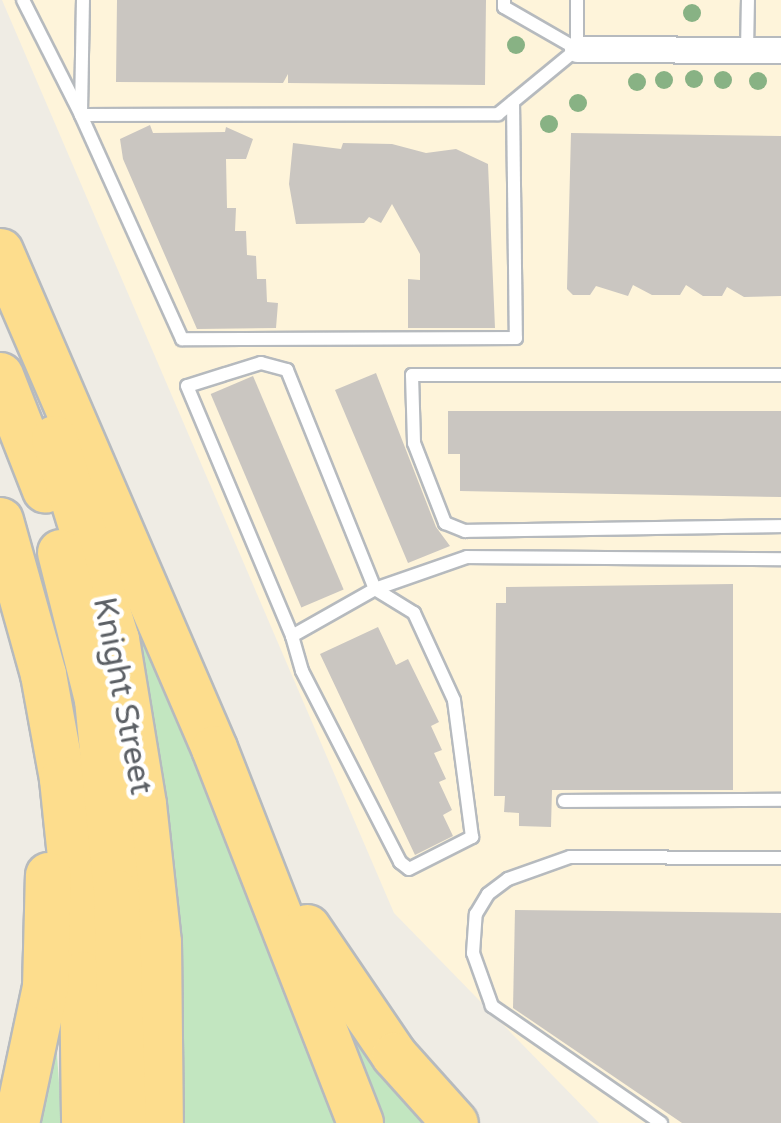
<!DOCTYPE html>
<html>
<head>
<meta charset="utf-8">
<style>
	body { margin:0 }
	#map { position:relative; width:781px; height:1123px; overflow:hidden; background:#efece4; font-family:"Varela Round",sans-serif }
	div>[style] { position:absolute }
	.commercial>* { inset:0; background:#fef4da }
	.green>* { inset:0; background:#c2e6c0 }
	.building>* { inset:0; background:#cac6c1; transform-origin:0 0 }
	.roads { filter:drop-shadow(2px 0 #b6babe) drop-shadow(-2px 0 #b6babe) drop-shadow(0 2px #b6babe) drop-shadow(0 -2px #b6babe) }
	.lane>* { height:12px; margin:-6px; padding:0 6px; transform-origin:6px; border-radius:6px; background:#fff }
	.street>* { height:25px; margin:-12.5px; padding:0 12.5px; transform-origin:12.5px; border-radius:12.5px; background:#fff }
	.highway>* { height:45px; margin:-22.5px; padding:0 22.5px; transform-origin:22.5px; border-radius:22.5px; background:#fddd8d }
	.trees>* { width:18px; height:18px; margin:-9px; border-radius:50%; background:#88b284 }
	span { translate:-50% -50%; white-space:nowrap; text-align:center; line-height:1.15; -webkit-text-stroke:9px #fff; paint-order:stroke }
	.street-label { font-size:32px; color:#5c6065 }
</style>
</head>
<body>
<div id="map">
	<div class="commercial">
		<div style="clip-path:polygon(2px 0,781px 0,781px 1123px,599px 1123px,394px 913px)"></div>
	</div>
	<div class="green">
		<div style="clip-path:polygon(123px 581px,345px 1123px,170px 1123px)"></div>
		<div style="clip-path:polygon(332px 997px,431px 1123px,375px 1123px)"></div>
		<div style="clip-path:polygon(56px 1042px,62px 1123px,30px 1123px)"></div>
	</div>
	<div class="building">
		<div style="clip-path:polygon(117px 0,486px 0,485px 85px,288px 83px,288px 74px,283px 83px,116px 82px)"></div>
		<div style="clip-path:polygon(150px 125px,153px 133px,225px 132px,226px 127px,253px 139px,246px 159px,226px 159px,227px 208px,236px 208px,235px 231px,246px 231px,247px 255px,256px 256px,257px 279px,266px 279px,267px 302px,278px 303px,276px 328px,197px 329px,123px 159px,120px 139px)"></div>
		<div style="clip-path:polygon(571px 133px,781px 136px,781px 296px,744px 297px,727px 287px,722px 296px,703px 296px,686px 285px,680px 295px,652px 295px,633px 285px,628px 296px,596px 286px,590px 295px,573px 295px,567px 289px)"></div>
		<div style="clip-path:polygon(293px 143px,341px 149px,343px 143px,392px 144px,426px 153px,456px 149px,488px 164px,495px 328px,408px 328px,408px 279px,420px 280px,420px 254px,392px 204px,381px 223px,369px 217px,364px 223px,296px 224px,289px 184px)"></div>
		<div style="clip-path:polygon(376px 373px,436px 527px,450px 546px,408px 563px,335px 390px)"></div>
		<div style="left:253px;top:376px;width:232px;height:46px;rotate:67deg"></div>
		<div style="clip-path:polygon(448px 411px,781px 411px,781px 497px,460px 491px,460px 454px,448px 454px)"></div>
		<div style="clip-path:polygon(733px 584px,733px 790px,552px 790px,551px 827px,519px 826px,519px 813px,504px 812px,505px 796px,494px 796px,496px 603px,506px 603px,506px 587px)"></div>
		<div style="clip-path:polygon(378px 627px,396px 665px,408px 659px,439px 722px,431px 726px,442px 750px,434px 753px,446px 779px,439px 782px,452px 810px,443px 815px,453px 836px,415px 855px,320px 654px)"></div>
		<div style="clip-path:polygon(515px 910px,781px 913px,781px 1123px,682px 1123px,513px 1008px)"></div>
	</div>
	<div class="roads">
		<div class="lane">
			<div style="left:23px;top:0;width:129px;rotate:63.2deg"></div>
			<div style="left:504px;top:0;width:7px;rotate:90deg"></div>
			<div style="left:504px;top:7px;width:84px;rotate:29.9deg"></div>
			<div style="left:577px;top:0;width:49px;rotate:90deg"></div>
			<div style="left:747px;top:50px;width:50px;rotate:-88.9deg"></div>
			<div style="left:513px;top:102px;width:236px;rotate:89.3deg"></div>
			<div style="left:516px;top:338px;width:334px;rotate:179.8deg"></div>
			<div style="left:182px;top:339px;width:246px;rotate:-114.3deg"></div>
			<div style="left:81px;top:115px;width:417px;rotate:-0.1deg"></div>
			<div style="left:498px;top:114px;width:102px;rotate:-39.4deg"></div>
			<div style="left:81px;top:113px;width:113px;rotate:-89deg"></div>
			<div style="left:781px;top:375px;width:369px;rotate:180deg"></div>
			<div style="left:412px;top:375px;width:68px;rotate:88.3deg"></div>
			<div style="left:414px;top:443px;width:86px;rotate:68.8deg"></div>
			<div style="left:445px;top:523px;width:22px;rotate:22deg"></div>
			<div style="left:465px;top:531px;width:316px;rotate:-0.9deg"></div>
			<div style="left:292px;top:636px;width:36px;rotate:74deg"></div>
			<div style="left:302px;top:671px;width:215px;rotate:62.8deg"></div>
			<div style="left:400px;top:862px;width:11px;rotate:38deg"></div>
			<div style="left:409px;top:869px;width:71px;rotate:-26.9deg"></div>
			<div style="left:472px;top:837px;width:138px;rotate:-97.5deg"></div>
			<div style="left:454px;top:700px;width:96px;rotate:-114.7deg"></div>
			<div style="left:414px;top:613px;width:46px;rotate:-148.4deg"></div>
			<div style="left:375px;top:589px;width:236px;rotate:-111.9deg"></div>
			<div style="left:287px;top:370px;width:27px;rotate:-165deg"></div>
			<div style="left:261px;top:363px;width:77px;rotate:162.7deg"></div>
			<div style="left:187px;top:386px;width:271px;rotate:67.2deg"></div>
			<div style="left:292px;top:636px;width:95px;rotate:-29.5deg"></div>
			<div style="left:375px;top:589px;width:97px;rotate:-19.2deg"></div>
			<div style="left:467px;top:557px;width:314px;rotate:0.4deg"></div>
			<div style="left:564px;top:801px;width:217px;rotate:-0.3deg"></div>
			<div style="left:661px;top:1123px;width:206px;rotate:-145.3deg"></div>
			<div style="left:492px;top:1006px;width:56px;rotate:-109.7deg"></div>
			<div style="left:473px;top:953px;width:39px;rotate:-86deg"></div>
			<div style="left:476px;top:914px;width:23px;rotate:-59deg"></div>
			<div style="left:488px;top:894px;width:25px;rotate:-37deg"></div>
			<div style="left:508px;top:879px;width:66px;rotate:-19.5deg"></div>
			<div style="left:570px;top:857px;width:211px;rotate:0.3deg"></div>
		</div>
		<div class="street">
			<div style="left:577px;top:49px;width:204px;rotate:0.3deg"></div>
		</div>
		<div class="highway">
			<div style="left:0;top:251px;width:541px;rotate:66.7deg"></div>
			<div style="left:214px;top:748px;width:402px;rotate:68.7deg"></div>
			<div style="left:0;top:375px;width:123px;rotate:68.6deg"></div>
			<div style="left:54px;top:438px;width:210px;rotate:72.9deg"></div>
			<div style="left:116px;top:639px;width:167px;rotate:80.7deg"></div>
			<div style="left:143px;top:804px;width:139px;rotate:83.8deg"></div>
			<div style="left:158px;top:942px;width:181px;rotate:89.4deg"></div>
			<div style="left:0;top:520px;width:160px;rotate:74.4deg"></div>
			<div style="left:43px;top:674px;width:107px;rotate:79.7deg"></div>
			<div style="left:62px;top:779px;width:196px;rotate:84.1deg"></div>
			<div style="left:82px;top:974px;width:149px;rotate:89.2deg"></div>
			<div style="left:60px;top:552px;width:152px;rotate:75.9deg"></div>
			<div style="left:97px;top:699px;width:194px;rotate:84.4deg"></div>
			<div style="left:116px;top:892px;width:231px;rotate:88.3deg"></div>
			<div style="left:307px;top:927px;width:155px;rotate:55.8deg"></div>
			<div style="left:394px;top:1055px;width:91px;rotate:48.1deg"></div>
			<div style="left:16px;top:1123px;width:139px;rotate:-78deg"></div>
			<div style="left:45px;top:987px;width:112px;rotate:-88.5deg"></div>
		</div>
	</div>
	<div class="trees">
		<div style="left:692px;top:13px"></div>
		<div style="left:516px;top:45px"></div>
		<div style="left:694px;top:79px"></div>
		<div style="left:664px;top:80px"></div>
		<div style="left:723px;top:80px"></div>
		<div style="left:758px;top:81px"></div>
		<div style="left:637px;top:82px"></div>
		<div style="left:578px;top:103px"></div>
		<div style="left:549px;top:124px"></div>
	</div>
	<div class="street-label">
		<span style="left:122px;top:696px;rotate:79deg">Knight Street</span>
	</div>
</div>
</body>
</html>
